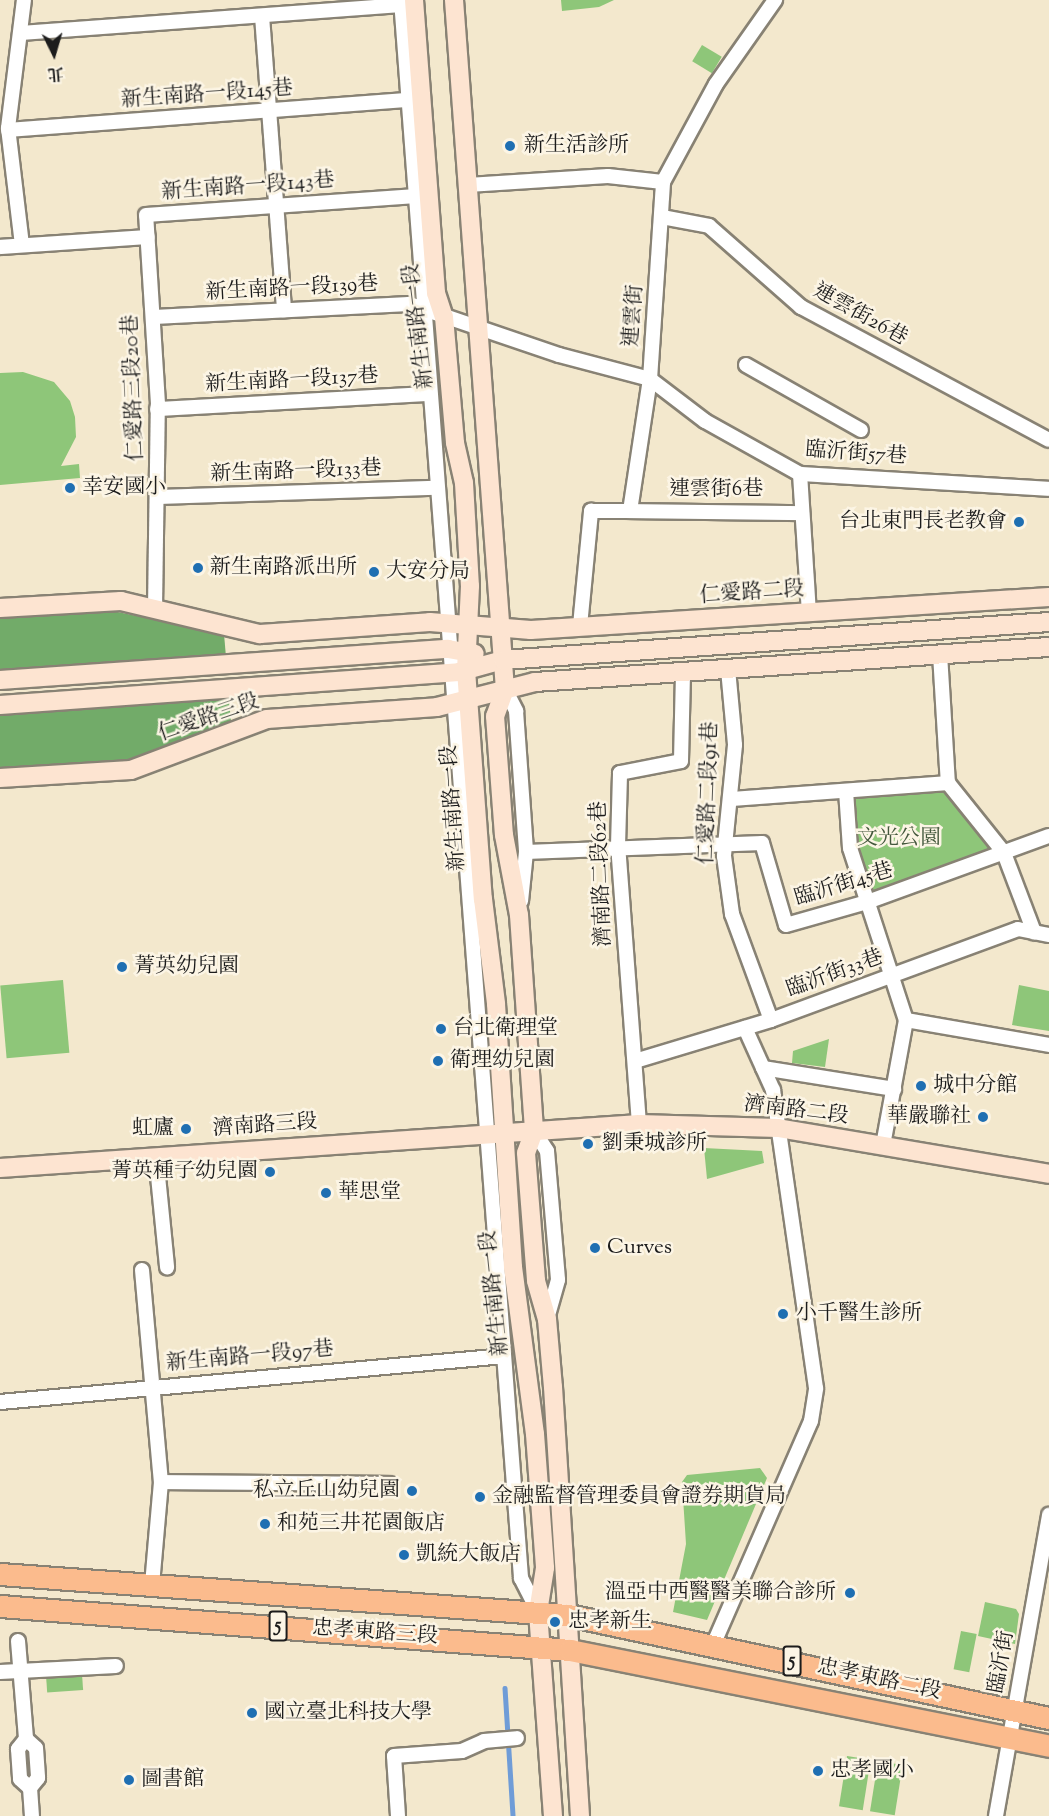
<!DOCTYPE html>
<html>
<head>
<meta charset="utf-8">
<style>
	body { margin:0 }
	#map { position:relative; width:1049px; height:1816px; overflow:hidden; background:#f3e8cd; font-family:"Sorts Mill Goudy","Noto Serif TC",serif }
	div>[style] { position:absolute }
	.green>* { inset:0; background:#8ec679; transform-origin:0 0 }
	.forest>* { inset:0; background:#72ab69 }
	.stream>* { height:4.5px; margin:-2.25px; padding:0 2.25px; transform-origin:2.25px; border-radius:2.25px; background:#6f9cd7 }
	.roads { filter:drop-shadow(2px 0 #888274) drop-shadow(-2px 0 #888274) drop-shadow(0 2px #888274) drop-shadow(0 -2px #888274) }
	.street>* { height:14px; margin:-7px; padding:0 7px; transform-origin:7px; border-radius:7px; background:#fff }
	.secondary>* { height:18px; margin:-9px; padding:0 9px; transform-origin:9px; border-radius:9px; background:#fde4d1 }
	.primary>* { height:21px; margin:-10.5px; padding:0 10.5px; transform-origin:10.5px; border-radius:10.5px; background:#fbbb8d }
	.dots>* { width:16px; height:16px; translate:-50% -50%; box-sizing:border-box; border:3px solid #fcf5e5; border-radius:50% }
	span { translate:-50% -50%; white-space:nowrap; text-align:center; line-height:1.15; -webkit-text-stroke:5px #fcf5e5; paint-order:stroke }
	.shield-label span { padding:2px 4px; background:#fcf5e5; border:2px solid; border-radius:4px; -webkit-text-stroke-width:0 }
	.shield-label { font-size:20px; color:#1c1c1c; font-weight:700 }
	.street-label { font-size:21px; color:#1c1c1c }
	.poi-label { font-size:21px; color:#1c1c1c }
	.left { translate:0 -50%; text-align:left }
	.right { translate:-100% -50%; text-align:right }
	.park-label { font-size:21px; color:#44583d }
	.north { position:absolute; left:24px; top:24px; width:60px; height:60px; -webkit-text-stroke:4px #fcf5e5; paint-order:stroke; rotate:175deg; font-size:16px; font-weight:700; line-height:24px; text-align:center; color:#1c1c1c }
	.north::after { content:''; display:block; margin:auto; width:21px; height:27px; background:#1c1c1c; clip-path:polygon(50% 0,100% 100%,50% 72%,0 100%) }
</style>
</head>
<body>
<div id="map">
	<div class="green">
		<div style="clip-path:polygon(561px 0,614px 0,599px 7px,562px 11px)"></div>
		<div style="left:702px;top:45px;width:23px;height:19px;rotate:31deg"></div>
		<div style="clip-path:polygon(23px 372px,54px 382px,70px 401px,75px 417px,76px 437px,61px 466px,79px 464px,80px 478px,0 485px,0 373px)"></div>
		<div style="clip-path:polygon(947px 790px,994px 852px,870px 897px,854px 849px,849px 797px)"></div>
		<div style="left:63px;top:980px;width:73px;height:63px;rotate:85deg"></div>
		<div style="clip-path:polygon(1019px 985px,1049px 991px,1049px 1031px,1012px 1025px)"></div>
		<div style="clip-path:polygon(829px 1039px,825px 1067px,792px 1063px,793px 1051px)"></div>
		<div style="clip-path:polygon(704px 1148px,762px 1151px,764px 1163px,707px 1179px)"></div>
		<div style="clip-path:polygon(760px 1468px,767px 1478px,707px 1620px,673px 1612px,686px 1544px,682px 1482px,687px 1475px)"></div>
		<div style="clip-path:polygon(985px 1602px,1016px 1609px,1019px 1614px,1015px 1644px,978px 1636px)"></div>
		<div style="left:961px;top:1631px;width:16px;height:39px;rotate:11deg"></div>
		<div style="left:82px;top:1674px;width:16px;height:36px;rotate:86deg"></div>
		<div style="left:847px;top:1756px;width:24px;height:51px;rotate:9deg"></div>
		<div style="left:878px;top:1761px;width:25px;height:51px;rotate:9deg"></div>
	</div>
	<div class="forest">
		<div style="clip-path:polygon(108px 610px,224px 634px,226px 657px,0 673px,0 617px)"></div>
		<div style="clip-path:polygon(229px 699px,231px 722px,132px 760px,0 769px,0 715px)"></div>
	</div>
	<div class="stream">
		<div style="left:505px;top:1688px;width:128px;rotate:86.4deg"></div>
	</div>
	<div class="roads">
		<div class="street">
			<div style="left:401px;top:0;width:1583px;rotate:85.65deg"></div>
			<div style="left:521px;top:1578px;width:38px;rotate:63deg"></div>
			<div style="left:262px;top:16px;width:295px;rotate:85.7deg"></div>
			<div style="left:21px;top:33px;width:381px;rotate:-4.2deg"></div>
			<div style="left:8px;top:130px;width:402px;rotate:-4.3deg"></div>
			<div style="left:468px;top:185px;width:140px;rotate:-3.7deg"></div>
			<div style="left:608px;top:176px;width:55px;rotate:6.2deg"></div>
			<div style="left:662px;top:217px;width:48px;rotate:10.8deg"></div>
			<div style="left:709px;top:226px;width:123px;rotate:41.4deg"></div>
			<div style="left:801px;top:307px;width:281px;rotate:28.2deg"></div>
			<div style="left:22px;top:245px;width:118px;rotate:-96.8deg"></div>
			<div style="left:8px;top:128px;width:129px;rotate:-82.9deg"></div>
			<div style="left:0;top:247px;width:148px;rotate:-3.9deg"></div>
			<div style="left:154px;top:317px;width:255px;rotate:-2.9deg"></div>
			<div style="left:409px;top:304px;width:158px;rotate:18.8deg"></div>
			<div style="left:559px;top:355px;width:94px;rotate:14.8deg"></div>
			<div style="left:650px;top:379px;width:69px;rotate:37.4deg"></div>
			<div style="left:705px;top:421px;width:109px;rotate:29.2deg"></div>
			<div style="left:800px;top:474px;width:249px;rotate:3.4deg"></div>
			<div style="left:746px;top:365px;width:132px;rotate:29.5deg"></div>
			<div style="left:157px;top:409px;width:272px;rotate:-3.2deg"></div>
			<div style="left:800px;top:474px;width:138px;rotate:86.3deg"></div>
			<div style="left:158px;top:497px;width:278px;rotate:-1.9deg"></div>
			<div style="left:630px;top:511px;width:172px;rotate:0.7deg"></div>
			<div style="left:155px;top:609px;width:205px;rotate:-89.2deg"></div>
			<div style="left:158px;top:404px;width:189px;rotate:-93.6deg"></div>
			<div style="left:146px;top:215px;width:271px;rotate:-4deg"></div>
			<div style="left:580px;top:626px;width:116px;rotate:-84.5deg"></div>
			<div style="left:591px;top:511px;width:39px"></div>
			<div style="left:630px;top:511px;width:134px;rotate:-81.4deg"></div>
			<div style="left:650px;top:379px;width:197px;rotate:-86.2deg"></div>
			<div style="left:663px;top:182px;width:111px;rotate:-61.6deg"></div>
			<div style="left:716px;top:84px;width:103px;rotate:-54.9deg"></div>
			<div style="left:940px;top:654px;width:129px;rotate:86.5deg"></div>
			<div style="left:948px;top:783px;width:90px;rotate:51.3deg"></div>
			<div style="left:1004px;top:853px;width:85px;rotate:69.2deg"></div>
			<div style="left:728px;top:669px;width:76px;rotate:84.7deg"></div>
			<div style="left:735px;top:745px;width:112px;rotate:95.7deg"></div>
			<div style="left:724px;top:856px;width:59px;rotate:82.1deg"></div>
			<div style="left:732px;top:914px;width:113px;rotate:69.8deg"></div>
			<div style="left:505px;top:689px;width:25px;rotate:63deg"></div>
			<div style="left:516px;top:711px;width:141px;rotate:85.9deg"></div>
			<div style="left:526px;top:852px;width:49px;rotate:95.8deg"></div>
			<div style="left:846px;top:791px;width:57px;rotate:86deg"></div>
			<div style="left:850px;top:848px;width:181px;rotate:72deg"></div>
			<div style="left:906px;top:1020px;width:127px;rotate:100.4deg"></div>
			<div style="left:732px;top:799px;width:217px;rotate:-4.2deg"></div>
			<div style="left:526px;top:852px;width:236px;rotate:-2.2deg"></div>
			<div style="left:762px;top:843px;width:85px;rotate:73.7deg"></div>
			<div style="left:786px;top:925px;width:87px;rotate:-15.9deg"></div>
			<div style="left:870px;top:901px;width:190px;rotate:-20deg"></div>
			<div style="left:906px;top:1020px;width:145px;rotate:9.9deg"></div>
			<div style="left:635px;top:1061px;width:142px;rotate:-16.8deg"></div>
			<div style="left:771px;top:1020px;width:263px;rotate:-20.2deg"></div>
			<div style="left:1018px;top:929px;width:32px;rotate:11deg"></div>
			<div style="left:763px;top:1068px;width:133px;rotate:9.1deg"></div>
			<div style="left:639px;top:1124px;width:279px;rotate:-94.3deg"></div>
			<div style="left:618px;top:846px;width:73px;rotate:-88.4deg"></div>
			<div style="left:620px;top:773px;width:62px;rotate:-11.1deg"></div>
			<div style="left:681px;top:761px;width:89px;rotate:-88.7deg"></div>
			<div style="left:534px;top:1131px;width:24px;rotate:57deg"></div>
			<div style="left:547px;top:1151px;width:129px;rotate:85.1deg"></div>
			<div style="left:558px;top:1280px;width:41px;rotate:105.8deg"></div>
			<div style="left:156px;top:1156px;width:112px;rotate:84.3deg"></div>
			<div style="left:142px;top:1270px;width:213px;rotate:84.9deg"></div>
			<div style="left:161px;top:1482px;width:102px;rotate:95deg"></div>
			<div style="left:0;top:1402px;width:506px;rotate:-5.21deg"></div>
			<div style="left:161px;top:1482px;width:229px;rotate:0.5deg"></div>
			<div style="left:18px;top:1641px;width:98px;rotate:85.3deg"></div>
			<div style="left:26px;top:1739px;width:13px;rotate:42deg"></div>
			<div style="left:36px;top:1748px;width:30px;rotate:86deg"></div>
			<div style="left:38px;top:1778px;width:13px;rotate:129deg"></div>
			<div style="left:30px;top:1788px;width:28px;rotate:86deg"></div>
			<div style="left:714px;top:1643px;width:242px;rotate:-66.4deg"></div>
			<div style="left:811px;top:1421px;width:33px;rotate:-81deg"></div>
			<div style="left:816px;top:1388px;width:301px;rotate:-98.2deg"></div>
			<div style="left:773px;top:1090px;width:68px;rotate:-114.3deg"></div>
			<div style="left:0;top:1672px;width:116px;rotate:-3deg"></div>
			<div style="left:26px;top:1739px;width:13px;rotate:129deg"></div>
			<div style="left:18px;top:1749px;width:30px;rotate:86deg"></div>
			<div style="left:20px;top:1779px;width:13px;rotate:42deg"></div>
			<div style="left:398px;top:1816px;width:60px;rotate:-93.8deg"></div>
			<div style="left:394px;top:1756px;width:68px;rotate:-4.2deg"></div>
			<div style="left:462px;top:1751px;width:24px;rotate:-24deg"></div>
			<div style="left:484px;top:1741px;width:33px;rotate:-5deg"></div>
			<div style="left:996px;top:1816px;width:306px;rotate:-80deg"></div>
		</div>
		<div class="secondary">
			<div style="left:414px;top:0;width:294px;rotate:85.7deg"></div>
			<div style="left:436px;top:293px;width:25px;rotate:72deg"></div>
			<div style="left:444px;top:317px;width:126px;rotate:85deg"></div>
			<div style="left:455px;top:443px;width:41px;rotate:77.3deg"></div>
			<div style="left:464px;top:483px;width:103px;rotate:86.7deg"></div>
			<div style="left:470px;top:586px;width:84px;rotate:92.7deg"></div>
			<div style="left:466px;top:670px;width:230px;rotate:85.8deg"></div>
			<div style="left:483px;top:899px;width:106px;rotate:82.9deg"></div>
			<div style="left:496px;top:1004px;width:264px;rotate:86.3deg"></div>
			<div style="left:513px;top:1267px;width:168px;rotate:82.5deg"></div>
			<div style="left:535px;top:1434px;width:134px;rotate:85.7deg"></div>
			<div style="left:545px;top:1568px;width:45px;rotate:99deg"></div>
			<div style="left:538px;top:1612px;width:205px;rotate:85.8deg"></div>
			<div style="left:454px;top:0;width:691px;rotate:85.77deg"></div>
			<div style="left:505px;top:689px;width:29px;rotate:110deg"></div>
			<div style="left:495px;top:716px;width:119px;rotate:85.7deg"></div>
			<div style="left:504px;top:835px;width:81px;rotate:79.4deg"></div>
			<div style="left:519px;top:915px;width:217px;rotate:86deg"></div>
			<div style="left:534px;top:1131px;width:23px;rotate:110deg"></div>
			<div style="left:526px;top:1153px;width:128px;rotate:85.5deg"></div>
			<div style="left:536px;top:1281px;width:40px;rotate:74deg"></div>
			<div style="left:547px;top:1319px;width:68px;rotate:85deg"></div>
			<div style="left:553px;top:1387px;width:430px;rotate:86.4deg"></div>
			<div style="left:0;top:608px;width:121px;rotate:-3.3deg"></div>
			<div style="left:121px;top:601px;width:143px;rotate:13.4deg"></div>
			<div style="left:260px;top:634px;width:170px;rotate:-4deg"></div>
			<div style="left:430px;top:622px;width:101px;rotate:4.5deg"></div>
			<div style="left:531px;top:630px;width:519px;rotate:-3.65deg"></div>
			<div style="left:0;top:680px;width:449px;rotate:-4deg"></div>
			<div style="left:448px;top:649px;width:27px;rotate:10deg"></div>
			<div style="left:0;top:705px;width:460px;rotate:-4.1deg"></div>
			<div style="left:459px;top:672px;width:46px;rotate:-15.3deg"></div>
			<div style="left:503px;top:660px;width:547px;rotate:-3.98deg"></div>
			<div style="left:0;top:778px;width:131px;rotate:-3.5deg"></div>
			<div style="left:131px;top:770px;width:145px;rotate:-20.6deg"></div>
			<div style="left:267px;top:719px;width:170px;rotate:-4deg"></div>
			<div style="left:437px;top:707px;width:101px;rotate:-14.3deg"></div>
			<div style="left:535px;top:682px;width:515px;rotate:-3.9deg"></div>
			<div style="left:0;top:1168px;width:641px;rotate:-3.94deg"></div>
			<div style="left:639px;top:1124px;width:139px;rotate:1.6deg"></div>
			<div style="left:778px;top:1128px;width:275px;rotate:9.6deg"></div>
		</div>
		<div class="primary">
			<div style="left:0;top:1574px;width:569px;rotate:4.13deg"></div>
			<div style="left:568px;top:1615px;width:492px;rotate:12.1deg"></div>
			<div style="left:0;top:1606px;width:572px;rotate:4.41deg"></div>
			<div style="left:570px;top:1650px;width:489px;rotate:11.3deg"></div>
		</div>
	</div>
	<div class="dots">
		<div style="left:510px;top:146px;background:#1f6fb2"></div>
		<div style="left:70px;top:488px;background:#1f6fb2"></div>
		<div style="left:1019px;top:522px;background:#1f6fb2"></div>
		<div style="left:198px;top:568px;background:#1f6fb2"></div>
		<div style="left:374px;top:572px;background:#1f6fb2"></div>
		<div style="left:122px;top:967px;background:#1f6fb2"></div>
		<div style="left:441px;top:1029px;background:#1f6fb2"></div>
		<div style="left:438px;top:1061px;background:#1f6fb2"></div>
		<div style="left:921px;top:1086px;background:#1f6fb2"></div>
		<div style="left:983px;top:1117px;background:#1f6fb2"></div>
		<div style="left:186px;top:1129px;background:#1f6fb2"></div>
		<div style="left:588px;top:1144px;background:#1f6fb2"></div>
		<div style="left:270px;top:1172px;background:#1f6fb2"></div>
		<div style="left:326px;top:1193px;background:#1f6fb2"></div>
		<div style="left:595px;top:1248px;background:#1f6fb2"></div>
		<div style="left:783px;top:1314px;background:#1f6fb2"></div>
		<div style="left:412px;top:1491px;background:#1f6fb2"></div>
		<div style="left:480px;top:1497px;background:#1f6fb2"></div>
		<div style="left:265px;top:1524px;background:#1f6fb2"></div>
		<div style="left:404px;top:1555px;background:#1f6fb2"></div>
		<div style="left:850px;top:1593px;background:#1f6fb2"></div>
		<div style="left:555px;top:1622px;background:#1f6fb2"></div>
		<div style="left:252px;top:1713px;background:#1f6fb2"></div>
		<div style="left:818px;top:1771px;background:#1f6fb2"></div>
		<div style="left:129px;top:1780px;background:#1f6fb2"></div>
	</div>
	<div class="shield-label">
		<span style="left:278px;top:1626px">5</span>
		<span style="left:792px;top:1661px">5</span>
	</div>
	<div class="street-label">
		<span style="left:207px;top:95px;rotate:-4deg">新生南路一段145巷</span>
		<span style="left:248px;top:187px;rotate:-4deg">新生南路一段143巷</span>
		<span style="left:292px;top:289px;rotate:-3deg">新生南路一段139巷</span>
		<span style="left:860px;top:315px;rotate:29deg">連雲街26巷</span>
		<span style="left:634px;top:316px;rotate:-86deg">連雲街</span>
		<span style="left:419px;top:326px;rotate:-97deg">新生南路一段</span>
		<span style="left:292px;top:381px;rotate:-3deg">新生南路一段137巷</span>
		<span style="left:134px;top:388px;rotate:-92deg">仁愛路三段20巷</span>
		<span style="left:856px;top:454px;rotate:4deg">臨沂街57巷</span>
		<span style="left:296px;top:472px;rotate:-2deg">新生南路一段133巷</span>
		<span style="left:716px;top:490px">連雲街6巷</span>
		<span style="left:752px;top:593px;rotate:-4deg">仁愛路二段</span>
		<span style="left:209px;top:718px;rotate:-19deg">仁愛路三段</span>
		<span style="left:709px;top:793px;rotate:-88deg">仁愛路二段91巷</span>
		<span style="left:454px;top:808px;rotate:-94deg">新生南路一段</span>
		<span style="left:602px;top:874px;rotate:-92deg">濟南路二段62巷</span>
		<span style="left:844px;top:885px;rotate:-17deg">臨沂街45巷</span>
		<span style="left:835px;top:974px;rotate:-20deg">臨沂街33巷</span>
		<span style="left:796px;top:1111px;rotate:7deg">濟南路二段</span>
		<span style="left:265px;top:1126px;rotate:-4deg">濟南路三段</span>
		<span style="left:495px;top:1293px;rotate:-96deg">新生南路一段</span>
		<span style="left:250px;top:1357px;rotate:-5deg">新生南路一段97巷</span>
		<span style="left:375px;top:1633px;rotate:4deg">忠孝東路三段</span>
		<span style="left:1002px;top:1662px;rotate:-80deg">臨沂街</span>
		<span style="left:879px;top:1680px;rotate:12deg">忠孝東路二段</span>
	</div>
	<div class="poi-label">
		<span class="left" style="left:524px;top:146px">新生活診所</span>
		<span class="left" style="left:82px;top:488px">幸安國小</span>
		<span class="right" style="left:1007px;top:522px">台北東門長老教會</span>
		<span class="left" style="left:210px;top:568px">新生南路派出所</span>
		<span class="left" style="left:386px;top:572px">大安分局</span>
		<span class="left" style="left:134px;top:967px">菁英幼兒園</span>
		<span class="left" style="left:453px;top:1029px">台北衛理堂</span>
		<span class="left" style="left:450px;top:1061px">衛理幼兒園</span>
		<span class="left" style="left:933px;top:1086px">城中分館</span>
		<span class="right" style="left:971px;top:1117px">華嚴聯社</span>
		<span class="right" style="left:174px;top:1129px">虹廬</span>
		<span class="left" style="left:602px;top:1144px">劉秉城診所</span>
		<span class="right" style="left:258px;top:1172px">菁英種子幼兒園</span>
		<span class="left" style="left:338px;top:1193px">華思堂</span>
		<span class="left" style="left:607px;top:1248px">Curves</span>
		<span class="left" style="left:796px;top:1314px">小千醫生診所</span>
		<span class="right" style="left:400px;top:1491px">私立丘山幼兒園</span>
		<span class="left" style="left:492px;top:1497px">金融監督管理委員會證券期貨局</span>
		<span class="left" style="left:277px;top:1524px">和苑三井花園飯店</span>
		<span class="left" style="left:416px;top:1555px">凱統大飯店</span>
		<span class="right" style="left:836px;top:1593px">溫亞中西醫醫美聯合診所</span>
		<span class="left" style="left:568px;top:1622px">忠孝新生</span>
		<span class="left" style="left:264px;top:1713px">國立臺北科技大學</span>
		<span class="left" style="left:830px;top:1771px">忠孝國小</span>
		<span class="left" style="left:141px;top:1780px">圖書館</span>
	</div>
	<div class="park-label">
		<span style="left:899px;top:839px">文光公園</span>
	</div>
	<div class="north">北</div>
</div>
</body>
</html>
